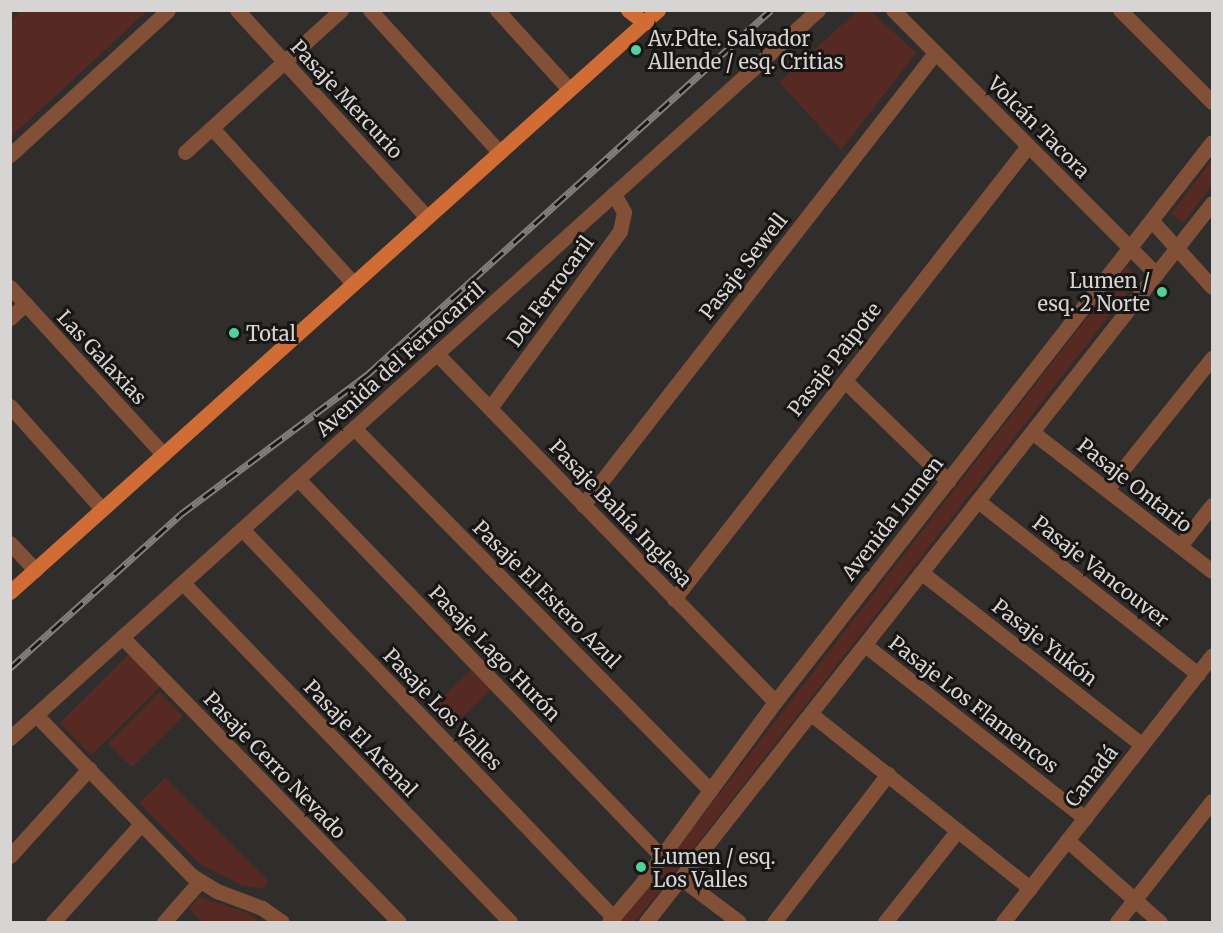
<!DOCTYPE html>
<html>
<head>
<meta charset="utf-8">
<style>
	body { margin:0 }
	#map { position:relative; width:1223px; height:933px; overflow:hidden; background:#2f2e2c; font-family:Merriweather,serif }
	div>[style] { position:absolute }
	.green>* { inset:0; background:#572923; transform-origin:0 0 }
	.minor>* { height:15px; margin:-7.5px; padding:0 7.5px; transform-origin:7.5px; border-radius:7.5px; background:#815037 }
	.major>* { height:15px; margin:-7.5px; padding:0 7.5px; transform-origin:7.5px; border-radius:7.5px; background:#d16d34 }
	.rail>* { height:7px; margin-top:-3.5px; transform-origin:0; background:repeating-linear-gradient(90deg,#171615 0 14px,#807f7d 0 28px); box-sizing:border-box; border-block:2px solid #807f7d }
	.dots>* { width:16px; height:16px; translate:-50% -50%; box-sizing:border-box; border:3px solid #171615; border-radius:50% }
	span { translate:-50% -50%; white-space:nowrap; text-align:center; line-height:1.15; -webkit-text-stroke:6px #171615; paint-order:stroke }
	.poi-label { font-size:20px; color:#d7d5d4 }
	.left { translate:0 -50%; text-align:left }
	.right { translate:-100% -50%; text-align:right }
	.street-label { font-size:20px; color:#d7d5d4 }
	.frame { position:absolute; inset:0; border:12px solid #d7d5d4; pointer-events:none }
</style>
</head>
<body>
<div id="map">
	<div class="green">
		<div style="clip-path:polygon(858px 10px,871px 11px,916px 53px,841px 150px,779px 82px)"></div>
		<div style="clip-path:polygon(21px 11px,147px 11px,11px 137px,11px 20px)"></div>
		<div style="clip-path:polygon(1212px 160px,1212px 185px,1183px 223px,1171px 214px)"></div>
		<div style="clip-path:polygon(1127px 266px,1138px 279px,661px 890px,634px 922px,620px 922px)"></div>
		<div style="left:129px;top:654px;width:45px;height:98px;rotate:45deg"></div>
		<div style="left:471px;top:670px;width:28px;height:58px;rotate:46deg"></div>
		<div style="left:159px;top:692px;width:34px;height:72px;rotate:45deg"></div>
		<div style="clip-path:polygon(165px 778px,269px 882px,262px 889px,241px 885px,200px 864px,139px 803px)"></div>
		<div style="clip-path:polygon(199px 897px,245px 912px,261px 922px,203px 922px,189px 909px)"></div>
	</div>
	<div class="minor">
		<div style="left:237px;top:10px;width:280px;rotate:47.5deg"></div>
		<div style="left:370px;top:10px;width:192px;rotate:47.7deg"></div>
		<div style="left:497px;top:10px;width:107px;rotate:47.7deg"></div>
		<div style="left:893px;top:10px;width:373px;rotate:45.1deg"></div>
		<div style="left:1120px;top:10px;width:130px;rotate:45deg"></div>
		<div style="left:212px;top:128px;width:208px;rotate:47.7deg"></div>
		<div style="left:185px;top:152px;width:211px;rotate:-42.3deg"></div>
		<div style="left:10px;top:155px;width:214px;rotate:-42.5deg"></div>
		<div style="left:1152px;top:221px;width:89px;rotate:47.7deg"></div>
		<div style="left:10px;top:287px;width:226px;rotate:47.5deg"></div>
		<div style="left:10px;top:318px;width:21px;rotate:-43deg"></div>
		<div style="left:437px;top:354px;width:485px;rotate:45.8deg"></div>
		<div style="left:845px;top:381px;width:144px;rotate:44.2deg"></div>
		<div style="left:10px;top:406px;width:138px;rotate:48.2deg"></div>
		<div style="left:490px;top:408px;width:220px;rotate:-53.7deg"></div>
		<div style="left:620px;top:231px;width:19px;rotate:-78deg"></div>
		<div style="left:624px;top:212px;width:21px;rotate:-119deg"></div>
		<div style="left:354px;top:428px;width:508px;rotate:45.48deg"></div>
		<div style="left:1032px;top:432px;width:227px;rotate:37.7deg"></div>
		<div style="left:298px;top:479px;width:525px;rotate:46.08deg"></div>
		<div style="left:1107px;top:489px;width:168px;rotate:-51.3deg"></div>
		<div style="left:978px;top:501px;width:280px;rotate:38.2deg"></div>
		<div style="left:583px;top:505px;width:573px;rotate:-52.09deg"></div>
		<div style="left:242px;top:529px;width:538px;rotate:46.28deg"></div>
		<div style="left:10px;top:543px;width:37px;rotate:47deg"></div>
		<div style="left:1180px;top:546px;width:52px;rotate:-52deg"></div>
		<div style="left:922px;top:573px;width:279px;rotate:38deg"></div>
		<div style="left:183px;top:583px;width:471px;rotate:46deg"></div>
		<div style="left:674px;top:599px;width:575px;rotate:-51.99deg"></div>
		<div style="left:122px;top:637px;width:397px;rotate:45.8deg"></div>
		<div style="left:865px;top:645px;width:280px;rotate:38.2deg"></div>
		<div style="left:811px;top:714px;width:280px;rotate:38.5deg"></div>
		<div style="left:36px;top:715px;width:223px;rotate:45.9deg"></div>
		<div style="left:191px;top:875px;width:31px;rotate:32deg"></div>
		<div style="left:217px;top:891px;width:48px;rotate:20.7deg"></div>
		<div style="left:262px;top:908px;width:24px;rotate:35deg"></div>
		<div style="left:10px;top:738px;width:1088px;rotate:-42.02deg"></div>
		<div style="left:1067px;top:840px;width:124px;rotate:41.4deg"></div>
		<div style="left:10px;top:856px;width:118px;rotate:-47.8deg"></div>
		<div style="left:682px;top:879px;width:71px;rotate:37deg"></div>
		<div style="left:53px;top:922px;width:132px;rotate:-48.1deg"></div>
		<div style="left:164px;top:922px;width:53px;rotate:-48.8deg"></div>
		<div style="left:609px;top:922px;width:51px;rotate:-49.8deg"></div>
		<div style="left:642px;top:883px;width:225px;rotate:-53.7deg"></div>
		<div style="left:775px;top:702px;width:710px;rotate:-52.03deg"></div>
		<div style="left:646px;top:922px;width:915px;rotate:-51.79deg"></div>
		<div style="left:774px;top:922px;width:187px;rotate:-52.4deg"></div>
		<div style="left:885px;top:922px;width:117px;rotate:-51.6deg"></div>
		<div style="left:1003px;top:922px;width:339px;rotate:-51.9deg"></div>
		<div style="left:1117px;top:922px;width:154px;rotate:-51.9deg"></div>
	</div>
	<div class="major">
		<div style="left:628px;top:10px;width:21px;rotate:37deg"></div>
		<div style="left:10px;top:592px;width:871px;rotate:-41.93deg"></div>
	</div>
	<div class="rail">
		<div style="left:10px;top:668px;width:230px;rotate:-42deg"></div>
		<div style="left:181px;top:514px;width:234px;rotate:-36.8deg"></div>
		<div style="left:368px;top:374px;width:543px;rotate:-42.09deg"></div>
	</div>
	<div class="dots">
		<div style="left:636px;top:50px;background:#4fd399"></div>
		<div style="left:1162px;top:292px;background:#4fd399"></div>
		<div style="left:234px;top:333px;background:#4fd399"></div>
		<div style="left:641px;top:867px;background:#4fd399"></div>
	</div>
	<div class="poi-label">
		<span class="left" style="left:648px;top:50px">Av.Pdte. Salvador<br>Allende / esq. Critias</span>
		<span class="right" style="left:1150px;top:292px">Lumen /<br>esq. 2 Norte</span>
		<span class="left" style="left:246px;top:333px">Total</span>
		<span class="left" style="left:653px;top:868px">Lumen / esq.<br>Los Valles</span>
	</div>
	<div class="street-label">
		<span style="left:347px;top:99px;rotate:47deg">Pasaje Mercurio</span>
		<span style="left:1039px;top:127px;rotate:45deg">Volcán Tacora</span>
		<span style="left:743px;top:266px;rotate:-52deg">Pasaje Sewell</span>
		<span style="left:550px;top:291px;rotate:-54deg">Del Ferrocaril</span>
		<span style="left:102px;top:357px;rotate:47deg">Las Galaxias</span>
		<span style="left:400px;top:359px;rotate:-42deg">Avenida del Ferrocarril</span>
		<span style="left:834px;top:359px;rotate:-52deg">Pasaje Paipote</span>
		<span style="left:1135px;top:485px;rotate:38deg">Pasaje Ontario</span>
		<span style="left:621px;top:513px;rotate:46deg">Pasaje Bahía Inglesa</span>
		<span style="left:892px;top:518px;rotate:-52deg">Avenida Lumen</span>
		<span style="left:1101px;top:571px;rotate:38deg">Pasaje Vancouver</span>
		<span style="left:547px;top:594px;rotate:45deg">Pasaje El Estero Azul</span>
		<span style="left:1045px;top:642px;rotate:38deg">Pasaje Yukón</span>
		<span style="left:495px;top:653px;rotate:46deg">Pasaje Lago Hurón</span>
		<span style="left:974px;top:704px;rotate:38deg">Pasaje Los Flamencos</span>
		<span style="left:443px;top:709px;rotate:46deg">Pasaje Los Valles</span>
		<span style="left:361px;top:738px;rotate:46deg">Pasaje El Arenal</span>
		<span style="left:275px;top:765px;rotate:46deg">Pasaje Cerro Nevado</span>
		<span style="left:1091px;top:776px;rotate:-52deg">Canadá</span>
	</div>
	<div class="frame"></div>
</div>
</body>
</html>
